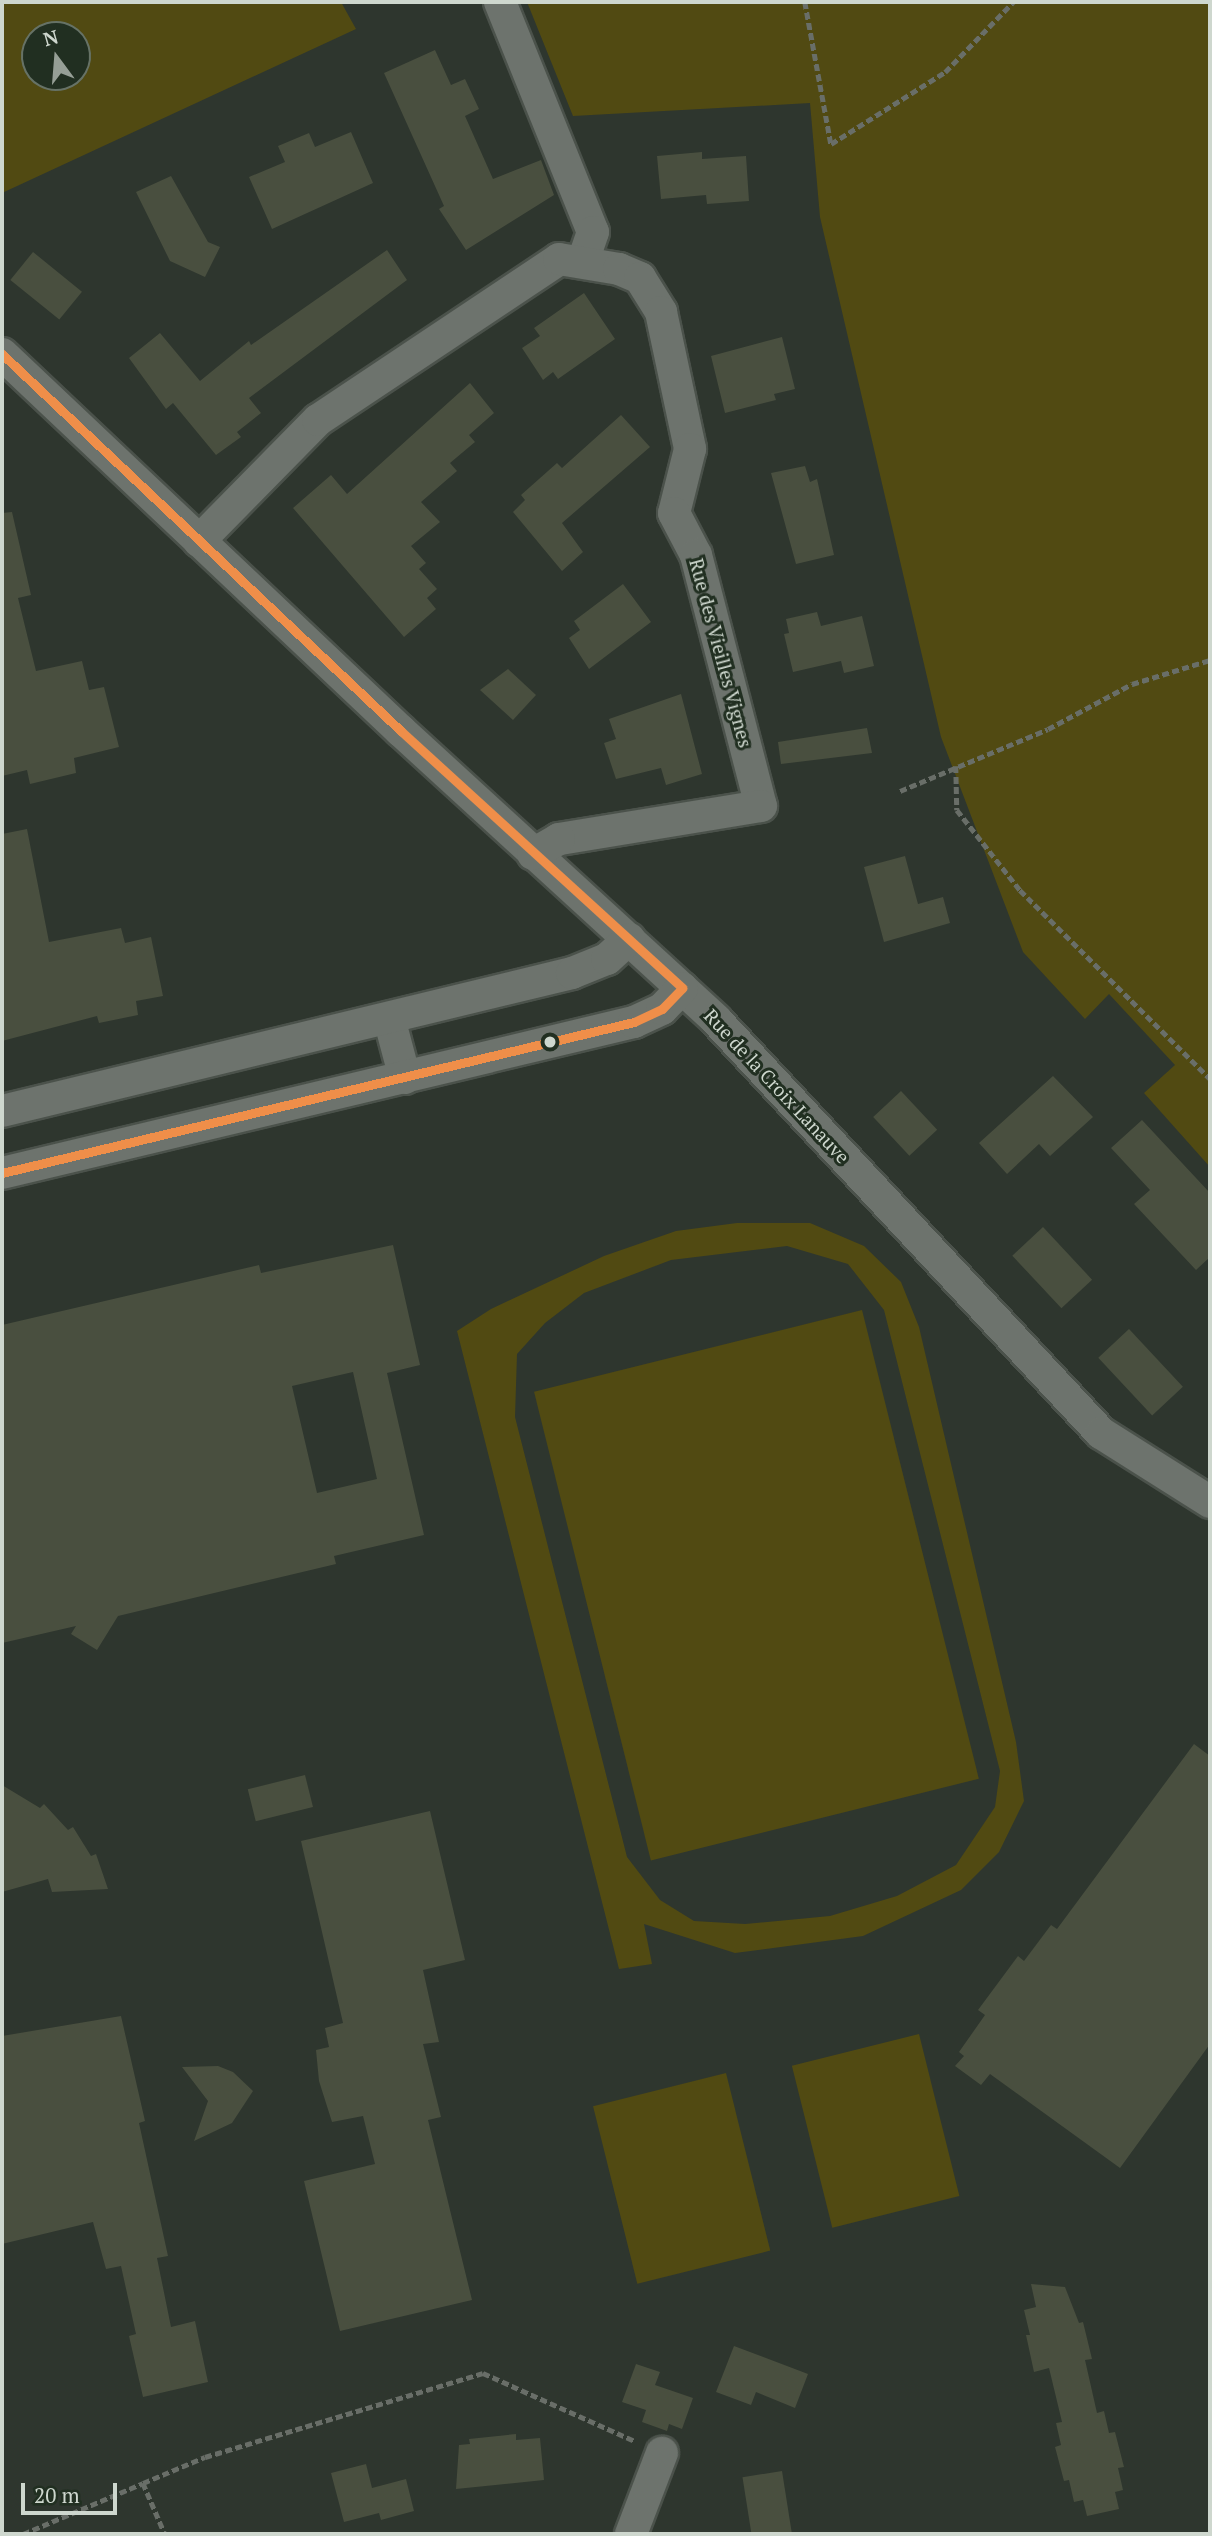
<!DOCTYPE html>
<html>
<head>
<meta charset="utf-8">
<style>
	body { margin:0 }
	#map { position:relative; width:1212px; height:2536px; overflow:hidden; background:#2e362e; font-family:"PT Serif",serif }
	div>[style] { position:absolute }
	.green>* { inset:0; background:#514a12; transform-origin:0 0 }
	.building>* { inset:0; background:#494f3f; transform-origin:0 0 }
	.path>* { height:4.5px; margin-top:-2.25px; transform-origin:0; background:repeating-linear-gradient(90deg,#696e68 0 7px,transparent 0 10.5px) }
	.roads { filter:drop-shadow(2px 0 #4b524b) drop-shadow(-2px 0 #4b524b) drop-shadow(0 2px #4b524b) drop-shadow(0 -2px #4b524b) }
	.minor>* { height:32px; margin:-16px; padding:0 16px; transform-origin:16px; border-radius:16px; background:#6d736d }
	.bus-1>* { height:9px; margin:-4.5px; padding:0 4.5px; transform-origin:4.5px; border-radius:4.5px; background:#ef8e49 }
	.dots>* { width:19px; height:19px; translate:-50% -50%; box-sizing:border-box; border:4px solid #212f21; border-radius:50% }
	span { translate:-50% -50%; white-space:nowrap; text-align:center; line-height:1.15; -webkit-text-stroke:6px #212f21; paint-order:stroke }
	.street-label { font-size:19px; color:#ced7ce }
	.frame { position:absolute; inset:0; border:4px solid #ced7ce; pointer-events:none }
	.north { position:absolute; left:21px; top:21px; width:70px; height:70px; box-sizing:border-box; background:#212f21; border:2px solid #667266; border-radius:50%; rotate:344deg; font-size:19px; font-weight:700; line-height:28px; text-align:center; color:#ced7ce }
	.north::after { content:''; display:block; margin:auto; width:24px; height:32px; background:#969f96; clip-path:polygon(50% 0,100% 100%,50% 72%,0 100%) }
	.scale { position:absolute; left:21px; top:2483px; width:96px; height:32px; box-sizing:border-box; border:4px solid #ced7ce; border-top:0; padding-left:9px; font-size:21px; line-height:24px; white-space:nowrap; color:#ced7ce; -webkit-text-stroke:5px #212f21; paint-order:stroke }
</style>
</head>
<body>
<div id="map">
	<div class="green">
		<div style="clip-path:polygon(evenodd,2px 2px,341px 2px,356px 29px,2px 193px,2px 2px,77px 35px,77px 77px,35px 77px,35px 35px,77px 35px)"></div>
		<div style="clip-path:polygon(527px 2px,1210px 2px,1210px 1167px,1144px 1093px,1175px 1065px,1109px 994px,1085px 1019px,1023px 952px,941px 737px,820px 217px,810px 103px,573px 116px)"></div>
		<div style="clip-path:polygon(evenodd,737px 1223px,810px 1223px,864px 1246px,901px 1282px,919px 1327px,1016px 1742px,1024px 1801px,999px 1852px,961px 1890px,863px 1936px,735px 1953px,644px 1924px,652px 1964px,619px 1969px,457px 1331px,491px 1309px,604px 1256px,676px 1231px,737px 1223px,787px 1246px,848px 1264px,884px 1310px,1000px 1771px,995px 1807px,956px 1865px,897px 1896px,830px 1916px,745px 1924px,694px 1921px,660px 1900px,627px 1857px,515px 1417px,517px 1354px,545px 1323px,584px 1293px,671px 1260px,787px 1246px)"></div>
		<div style="left:862px;top:1310px;width:483px;height:338px;rotate:76deg"></div>
		<div style="left:919px;top:2034px;width:167px;height:131px;rotate:76deg"></div>
		<div style="left:726px;top:2073px;width:183px;height:137px;rotate:76deg"></div>
	</div>
	<div class="building">
		<div style="clip-path:polygon(435px 50px,451px 85px,465px 79px,479px 109px,465px 116px,493px 179px,541px 160px,554px 195px,466px 250px,439px 209px,444px 206px,384px 73px)"></div>
		<div style="clip-path:polygon(351px 132px,373px 183px,272px 229px,249px 177px,285px 162px,278px 146px,309px 133px,315px 147px)"></div>
		<div style="clip-path:polygon(702px 152px,702px 159px,746px 156px,749px 201px,707px 204px,706px 195px,661px 199px,657px 156px)"></div>
		<div style="clip-path:polygon(171px 176px,208px 242px,220px 247px,205px 277px,170px 261px,136px 192px)"></div>
		<div style="clip-path:polygon(387px 250px,407px 280px,249px 398px,261px 413px,237px 432px,241px 437px,216px 455px,173px 403px,166px 409px,129px 358px,160px 333px,200px 381px,249px 341px,251px 345px)"></div>
		<div style="left:33px;top:252px;width:63px;height:36px;rotate:39deg"></div>
		<div style="clip-path:polygon(584px 293px,615px 339px,558px 379px,553px 372px,543px 380px,522px 348px,540px 336px,534px 328px)"></div>
		<div style="clip-path:polygon(782px 337px,795px 389px,774px 394px,776px 400px,725px 413px,711px 356px)"></div>
		<div style="clip-path:polygon(470px 383px,494px 413px,469px 435px,475px 442px,450px 463px,457px 471px,421px 502px,440px 522px,411px 546px,426px 563px,419px 569px,437px 589px,427px 598px,436px 609px,404px 637px,293px 508px,331px 475px,347px 494px)"></div>
		<div style="clip-path:polygon(621px 415px,650px 447px,562px 523px,583px 552px,562px 571px,513px 512px,525px 500px,521px 495px,557px 463px,562px 468px)"></div>
		<div style="clip-path:polygon(805px 466px,810px 482px,817px 479px,834px 555px,796px 564px,771px 473px)"></div>
		<div style="clip-path:polygon(12px 512px,31px 595px,18px 598px,36px 671px,82px 661px,89px 690px,104px 687px,119px 747px,74px 758px,76px 773px,30px 784px,27px 770px,2px 776px,2px 513px)"></div>
		<div style="clip-path:polygon(623px 584px,651px 622px,589px 669px,569px 638px,580px 630px,574px 621px)"></div>
		<div style="clip-path:polygon(817px 612px,821px 626px,862px 616px,874px 666px,844px 673px,841px 661px,793px 672px,784px 634px,789px 633px,786px 619px)"></div>
		<div style="clip-path:polygon(508px 669px,536px 695px,513px 720px,480px 690px)"></div>
		<div style="clip-path:polygon(681px 694px,702px 774px,666px 785px,661px 768px,616px 779px,604px 743px,616px 739px,609px 719px)"></div>
		<div style="clip-path:polygon(867px 728px,872px 753px,781px 764px,778px 742px)"></div>
		<div style="clip-path:polygon(27px 829px,49px 942px,121px 928px,125px 943px,151px 937px,163px 996px,136px 1001px,138px 1015px,99px 1023px,97px 1016px,2px 1041px,2px 834px)"></div>
		<div style="clip-path:polygon(905px 856px,918px 904px,943px 897px,950px 923px,884px 942px,864px 867px)"></div>
		<div style="clip-path:polygon(1053px 1076px,1093px 1117px,1050px 1156px,1039px 1144px,1007px 1174px,979px 1143px)"></div>
		<div style="left:901px;top:1091px;width:53px;height:38px;rotate:47deg"></div>
		<div style="clip-path:polygon(1142px 1120px,1210px 1193px,1210px 1257px,1196px 1270px,1134px 1204px,1150px 1190px,1111px 1148px)"></div>
		<div style="left:1043px;top:1227px;width:72px;height:42px;rotate:47deg"></div>
		<div style="clip-path:polygon(evenodd,393px 1245px,420px 1365px,387px 1373px,424px 1535px,334px 1556px,336px 1564px,118px 1616px,97px 1650px,71px 1634px,76px 1626px,2px 1643px,2px 1325px,259px 1265px,261px 1273px,393px 1245px,353px 1372px,377px 1479px,317px 1493px,292px 1386px,353px 1372px)"></div>
		<div style="left:1129px;top:1329px;width:79px;height:42px;rotate:47deg"></div>
		<div style="clip-path:polygon(1194px 1744px,1210px 1756px,1210px 2044px,1120px 2168px,990px 2074px,981px 2085px,955px 2066px,964px 2056px,959px 2052px,985px 2015px,978px 2010px,1018px 1956px,1024px 1961px,1051px 1925px,1057px 1929px)"></div>
		<div style="left:305px;top:1775px;width:33px;height:59px;rotate:76deg"></div>
		<div style="clip-path:polygon(2px 1785px,40px 1808px,44px 1804px,68px 1830px,73px 1827px,91px 1856px,96px 1854px,108px 1889px,52px 1892px,48px 1879px,2px 1892px)"></div>
		<div style="clip-path:polygon(430px 1811px,465px 1960px,423px 1970px,439px 2042px,423px 2044px,441px 2117px,428px 2120px,472px 2300px,340px 2331px,304px 2181px,375px 2164px,363px 2116px,332px 2122px,319px 2081px,316px 2050px,329px 2047px,325px 2028px,343px 2023px,301px 1841px)"></div>
		<div style="clip-path:polygon(121px 2016px,145px 2121px,139px 2123px,168px 2256px,157px 2258px,171px 2327px,195px 2321px,208px 2382px,143px 2397px,129px 2336px,136px 2334px,121px 2266px,106px 2269px,93px 2222px,2px 2244px,2px 2036px)"></div>
		<div style="clip-path:polygon(218px 2066px,233px 2072px,253px 2091px,232px 2123px,194px 2141px,208px 2101px,182px 2067px)"></div>
		<div style="clip-path:polygon(1031px 2284px,1065px 2287px,1079px 2323px,1083px 2322px,1092px 2359px,1085px 2360px,1097px 2413px,1104px 2411px,1109px 2433px,1115px 2432px,1124px 2467px,1118px 2468px,1123px 2490px,1115px 2492px,1119px 2509px,1087px 2516px,1083px 2500px,1074px 2502px,1069px 2480px,1064px 2481px,1055px 2447px,1061px 2445px,1056px 2423px,1062px 2422px,1049px 2368px,1034px 2372px,1026px 2335px,1030px 2335px,1024px 2310px,1036px 2307px)"></div>
		<div style="clip-path:polygon(734px 2346px,808px 2374px,795px 2408px,756px 2392px,751px 2405px,716px 2392px)"></div>
		<div style="clip-path:polygon(636px 2364px,660px 2372px,655px 2385px,693px 2398px,682px 2429px,669px 2424px,667px 2431px,642px 2422px,646px 2410px,622px 2402px)"></div>
		<div style="clip-path:polygon(516px 2434px,516px 2440px,540px 2438px,544px 2480px,456px 2489px,459px 2445px,470px 2444px,469px 2439px)"></div>
		<div style="clip-path:polygon(366px 2464px,372px 2488px,406px 2479px,414px 2511px,381px 2520px,379px 2513px,344px 2522px,331px 2473px)"></div>
		<div style="left:782px;top:2471px;width:64px;height:40px;rotate:81deg"></div>
	</div>
	<div class="path">
		<div style="left:805px;top:2px;width:144px;rotate:79.6deg"></div>
		<div style="left:831px;top:144px;width:135px;rotate:-32.3deg"></div>
		<div style="left:945px;top:72px;width:98px;rotate:-45.8deg"></div>
		<div style="left:956px;top:766px;width:44px;rotate:88.7deg"></div>
		<div style="left:957px;top:810px;width:102px;rotate:51.8deg"></div>
		<div style="left:1020px;top:890px;width:268px;rotate:44.8deg"></div>
		<div style="left:900px;top:791px;width:160px;rotate:-22.7deg"></div>
		<div style="left:1048px;top:729px;width:95px;rotate:-28.2deg"></div>
		<div style="left:1132px;top:684px;width:82px;rotate:-17.1deg"></div>
		<div style="left:143px;top:2483px;width:67px;rotate:-22.8deg"></div>
		<div style="left:205px;top:2457px;width:290px;rotate:-16.8deg"></div>
		<div style="left:483px;top:2373px;width:167px;rotate:24.1deg"></div>
		<div style="left:23px;top:2534px;width:130px;rotate:-23deg"></div>
		<div style="left:143px;top:2483px;width:56px;rotate:66.7deg"></div>
	</div>
	<div class="roads">
		<div class="minor">
			<div style="left:500px;top:2px;width:248px;rotate:68deg"></div>
			<div style="left:593px;top:232px;width:31px;rotate:109deg"></div>
			<div style="left:2px;top:354px;width:549px;rotate:43.38deg"></div>
			<div style="left:401px;top:731px;width:427px;rotate:42.5deg"></div>
			<div style="left:716px;top:1020px;width:565px;rotate:47.01deg"></div>
			<div style="left:1101px;top:1433px;width:129px;rotate:32.3deg"></div>
			<div style="left:199px;top:541px;width:170px;rotate:-45.5deg"></div>
			<div style="left:318px;top:420px;width:290px;rotate:-33.7deg"></div>
			<div style="left:559px;top:259px;width:61px;rotate:9.5deg"></div>
			<div style="left:619px;top:269px;width:23px;rotate:23deg"></div>
			<div style="left:640px;top:278px;width:40px;rotate:58deg"></div>
			<div style="left:661px;top:312px;width:140px;rotate:78deg"></div>
			<div style="left:690px;top:449px;width:66px;rotate:104deg"></div>
			<div style="left:674px;top:513px;width:47px;rotate:62.4deg"></div>
			<div style="left:696px;top:555px;width:259px;rotate:75.5deg"></div>
			<div style="left:761px;top:806px;width:205px;rotate:170.7deg"></div>
			<div style="left:559px;top:839px;width:30px;rotate:150deg"></div>
			<div style="left:389px;top:1018px;width:62px;rotate:75.1deg"></div>
			<div style="left:2px;top:1111px;width:586px;rotate:-13.61deg"></div>
			<div style="left:572px;top:973px;width:38px;rotate:-22deg"></div>
			<div style="left:607px;top:959px;width:30px;rotate:-42deg"></div>
			<div style="left:2px;top:1173px;width:650px;rotate:-13.44deg"></div>
			<div style="left:634px;top:1022px;width:31px;rotate:-25deg"></div>
			<div style="left:662px;top:1009px;width:29px;rotate:-46deg"></div>
			<div style="left:631px;top:2534px;width:87px;rotate:-69.1deg"></div>
		</div>
	</div>
	<div class="bus-1">
		<div style="left:2px;top:354px;width:549px;rotate:43.38deg"></div>
		<div style="left:401px;top:731px;width:381px;rotate:42.4deg"></div>
		<div style="left:2px;top:1173px;width:650px;rotate:-13.44deg"></div>
		<div style="left:634px;top:1022px;width:31px;rotate:-25deg"></div>
		<div style="left:662px;top:1009px;width:29px;rotate:-46deg"></div>
	</div>
	<div class="dots">
		<div style="left:550px;top:1042px;background:#ced7ce"></div>
	</div>
	<div class="street-label">
		<span style="left:721px;top:653px;rotate:75deg">Rue des Vieilles Vignes</span>
		<span style="left:777px;top:1086px;rotate:47deg">Rue de la Croix Lanauve</span>
	</div>
	<div class="frame"></div>
	<div class="north">N</div>
	<div class="scale">20 m</div>
</div>
</body>
</html>
